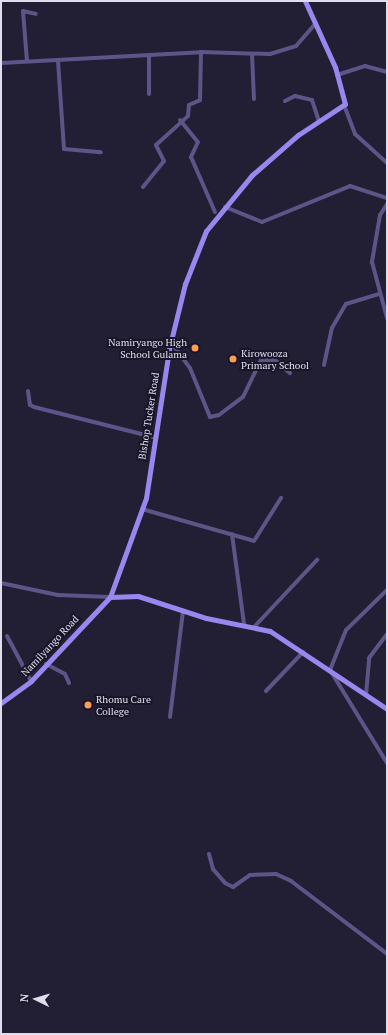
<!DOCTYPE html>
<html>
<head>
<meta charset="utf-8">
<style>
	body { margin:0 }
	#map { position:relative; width:388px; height:1035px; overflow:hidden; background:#221e33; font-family:"PT Serif",serif }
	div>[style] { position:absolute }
	.minor>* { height:4px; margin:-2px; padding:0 2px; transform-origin:2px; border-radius:2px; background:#5d5588 }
	.major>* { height:5px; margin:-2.5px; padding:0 2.5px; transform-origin:2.5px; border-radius:2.5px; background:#9a86ef }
	.dots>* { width:11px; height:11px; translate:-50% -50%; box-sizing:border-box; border:2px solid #181529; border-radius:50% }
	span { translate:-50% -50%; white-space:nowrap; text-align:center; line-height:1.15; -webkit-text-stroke:4px #181529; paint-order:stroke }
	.poi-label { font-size:10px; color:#e0deed }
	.right { translate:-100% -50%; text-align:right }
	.left { translate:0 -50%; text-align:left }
	.street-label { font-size:10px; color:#e0deed }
	.frame { position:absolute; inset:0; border:2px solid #e0deed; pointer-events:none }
	.north { position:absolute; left:16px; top:979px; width:40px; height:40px; -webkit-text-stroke:3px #181529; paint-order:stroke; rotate:275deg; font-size:11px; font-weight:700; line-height:16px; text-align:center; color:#e0deed }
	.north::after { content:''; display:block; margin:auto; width:14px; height:18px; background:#e0deed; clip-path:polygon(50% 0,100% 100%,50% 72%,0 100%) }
</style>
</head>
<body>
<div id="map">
	<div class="minor">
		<div style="left:252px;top:54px;width:45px;rotate:87.5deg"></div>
		<div style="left:27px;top:61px;width:50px;rotate:-94.6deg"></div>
		<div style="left:23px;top:11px;width:13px;rotate:13deg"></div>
		<div style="left:58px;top:61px;width:88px;rotate:86.1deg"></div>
		<div style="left:64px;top:149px;width:37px;rotate:5deg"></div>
		<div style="left:1px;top:63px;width:200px;rotate:-3.1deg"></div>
		<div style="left:201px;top:52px;width:69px;rotate:1.7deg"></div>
		<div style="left:270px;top:54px;width:27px;rotate:-17deg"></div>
		<div style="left:296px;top:46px;width:30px;rotate:-49deg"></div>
		<div style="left:337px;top:75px;width:29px;rotate:-18deg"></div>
		<div style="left:365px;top:66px;width:23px;rotate:15deg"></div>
		<div style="left:149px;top:94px;width:39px;rotate:-90deg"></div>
		<div style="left:285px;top:101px;width:11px;rotate:-27deg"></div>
		<div style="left:295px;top:96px;width:17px;rotate:13deg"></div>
		<div style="left:312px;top:100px;width:22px;rotate:72deg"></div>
		<div style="left:344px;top:105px;width:31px;rotate:69deg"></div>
		<div style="left:355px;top:134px;width:43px;rotate:42.2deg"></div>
		<div style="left:180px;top:120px;width:28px;rotate:51deg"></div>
		<div style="left:198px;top:142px;width:17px;rotate:115deg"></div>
		<div style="left:191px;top:157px;width:60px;rotate:66.4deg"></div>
		<div style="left:143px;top:187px;width:33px;rotate:-51deg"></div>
		<div style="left:164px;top:161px;width:18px;rotate:-117deg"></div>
		<div style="left:156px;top:145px;width:43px;rotate:-42.2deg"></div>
		<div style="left:188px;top:116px;width:11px;rotate:-85deg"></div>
		<div style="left:189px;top:105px;width:12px;rotate:-24deg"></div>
		<div style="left:200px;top:100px;width:48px;rotate:-88.8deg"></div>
		<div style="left:387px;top:204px;width:13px;rotate:122deg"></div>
		<div style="left:380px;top:215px;width:48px;rotate:99.7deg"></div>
		<div style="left:372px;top:262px;width:58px;rotate:75deg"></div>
		<div style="left:225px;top:207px;width:40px;rotate:22deg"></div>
		<div style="left:262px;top:222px;width:95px;rotate:-22.2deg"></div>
		<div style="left:350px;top:186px;width:39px;rotate:18deg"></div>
		<div style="left:171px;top:342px;width:32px;rotate:54deg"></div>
		<div style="left:190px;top:368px;width:53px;rotate:67.8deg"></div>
		<div style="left:210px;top:417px;width:9px;rotate:-13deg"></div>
		<div style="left:219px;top:415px;width:30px;rotate:-37deg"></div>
		<div style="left:243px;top:397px;width:41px;rotate:-64.1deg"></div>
		<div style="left:261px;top:360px;width:14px"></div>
		<div style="left:275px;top:360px;width:20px;rotate:41deg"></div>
		<div style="left:324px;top:365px;width:38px;rotate:-78deg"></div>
		<div style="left:332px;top:328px;width:28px;rotate:-60deg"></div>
		<div style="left:346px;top:304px;width:34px;rotate:-17deg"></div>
		<div style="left:28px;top:391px;width:14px;rotate:82deg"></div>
		<div style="left:30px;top:405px;width:4px;rotate:27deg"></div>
		<div style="left:34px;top:407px;width:123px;rotate:14.1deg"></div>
		<div style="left:142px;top:509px;width:116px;rotate:15.9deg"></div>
		<div style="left:254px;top:541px;width:51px;rotate:-57.9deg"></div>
		<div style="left:232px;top:534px;width:91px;rotate:82.4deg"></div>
		<div style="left:1px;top:583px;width:58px;rotate:11.9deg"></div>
		<div style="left:58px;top:595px;width:52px;rotate:2.2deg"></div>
		<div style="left:387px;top:590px;width:57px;rotate:135.7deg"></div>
		<div style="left:346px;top:630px;width:43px;rotate:111.8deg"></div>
		<div style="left:330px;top:670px;width:109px;rotate:58.5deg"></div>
		<div style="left:255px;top:626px;width:91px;rotate:-46.8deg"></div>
		<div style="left:7px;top:636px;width:51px;rotate:61.9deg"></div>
		<div style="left:46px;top:664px;width:21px;rotate:28deg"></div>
		<div style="left:65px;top:674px;width:10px;rotate:66deg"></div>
		<div style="left:266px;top:691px;width:54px;rotate:-46.5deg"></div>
		<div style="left:366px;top:695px;width:37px;rotate:-85deg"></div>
		<div style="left:369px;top:658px;width:30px;rotate:-53deg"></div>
		<div style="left:170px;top:717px;width:107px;rotate:-83deg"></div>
		<div style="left:209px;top:854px;width:16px;rotate:75deg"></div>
		<div style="left:213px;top:869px;width:18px;rotate:49deg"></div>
		<div style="left:225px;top:883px;width:9px;rotate:27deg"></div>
		<div style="left:233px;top:887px;width:21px;rotate:-35deg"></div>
		<div style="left:250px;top:875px;width:26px;rotate:-2deg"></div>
		<div style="left:276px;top:874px;width:17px;rotate:25deg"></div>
		<div style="left:291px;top:881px;width:121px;rotate:37.2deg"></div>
	</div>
	<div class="major">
		<div style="left:110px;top:597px;width:105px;rotate:-70deg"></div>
		<div style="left:146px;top:498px;width:151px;rotate:-81.2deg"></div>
		<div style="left:169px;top:349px;width:67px;rotate:-76.2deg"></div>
		<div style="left:185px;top:284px;width:57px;rotate:-68.4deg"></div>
		<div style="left:206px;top:231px;width:72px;rotate:-50.6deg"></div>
		<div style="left:252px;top:175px;width:61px;rotate:-41deg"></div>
		<div style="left:298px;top:135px;width:56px;rotate:-33.4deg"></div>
		<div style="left:345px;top:104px;width:38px;rotate:-105deg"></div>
		<div style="left:335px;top:67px;width:72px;rotate:-114.4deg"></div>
		<div style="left:110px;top:597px;width:28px;rotate:-2deg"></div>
		<div style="left:138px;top:596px;width:71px;rotate:17.9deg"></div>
		<div style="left:206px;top:618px;width:65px;rotate:11.5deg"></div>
		<div style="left:270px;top:631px;width:141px;rotate:33.7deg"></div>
		<div style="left:1px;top:703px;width:37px;rotate:-36deg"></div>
		<div style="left:31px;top:681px;width:115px;rotate:-46.8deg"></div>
	</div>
	<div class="dots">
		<div style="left:195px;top:348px;background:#fc9d54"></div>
		<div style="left:233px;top:359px;background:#fc9d54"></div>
		<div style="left:88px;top:705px;background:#fc9d54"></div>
	</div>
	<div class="poi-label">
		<span class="right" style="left:187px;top:348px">Namiryango High<br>School Gulama</span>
		<span class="left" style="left:241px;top:359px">Kirowooza<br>Primary School</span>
		<span class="left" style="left:96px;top:705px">Rhomu Care<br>College</span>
	</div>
	<div class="street-label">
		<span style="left:149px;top:416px;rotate:-81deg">Bishop Tucker Road</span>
		<span style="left:50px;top:646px;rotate:-47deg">Namilyango Road</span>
	</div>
	<div class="frame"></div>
	<div class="north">N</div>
</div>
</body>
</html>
